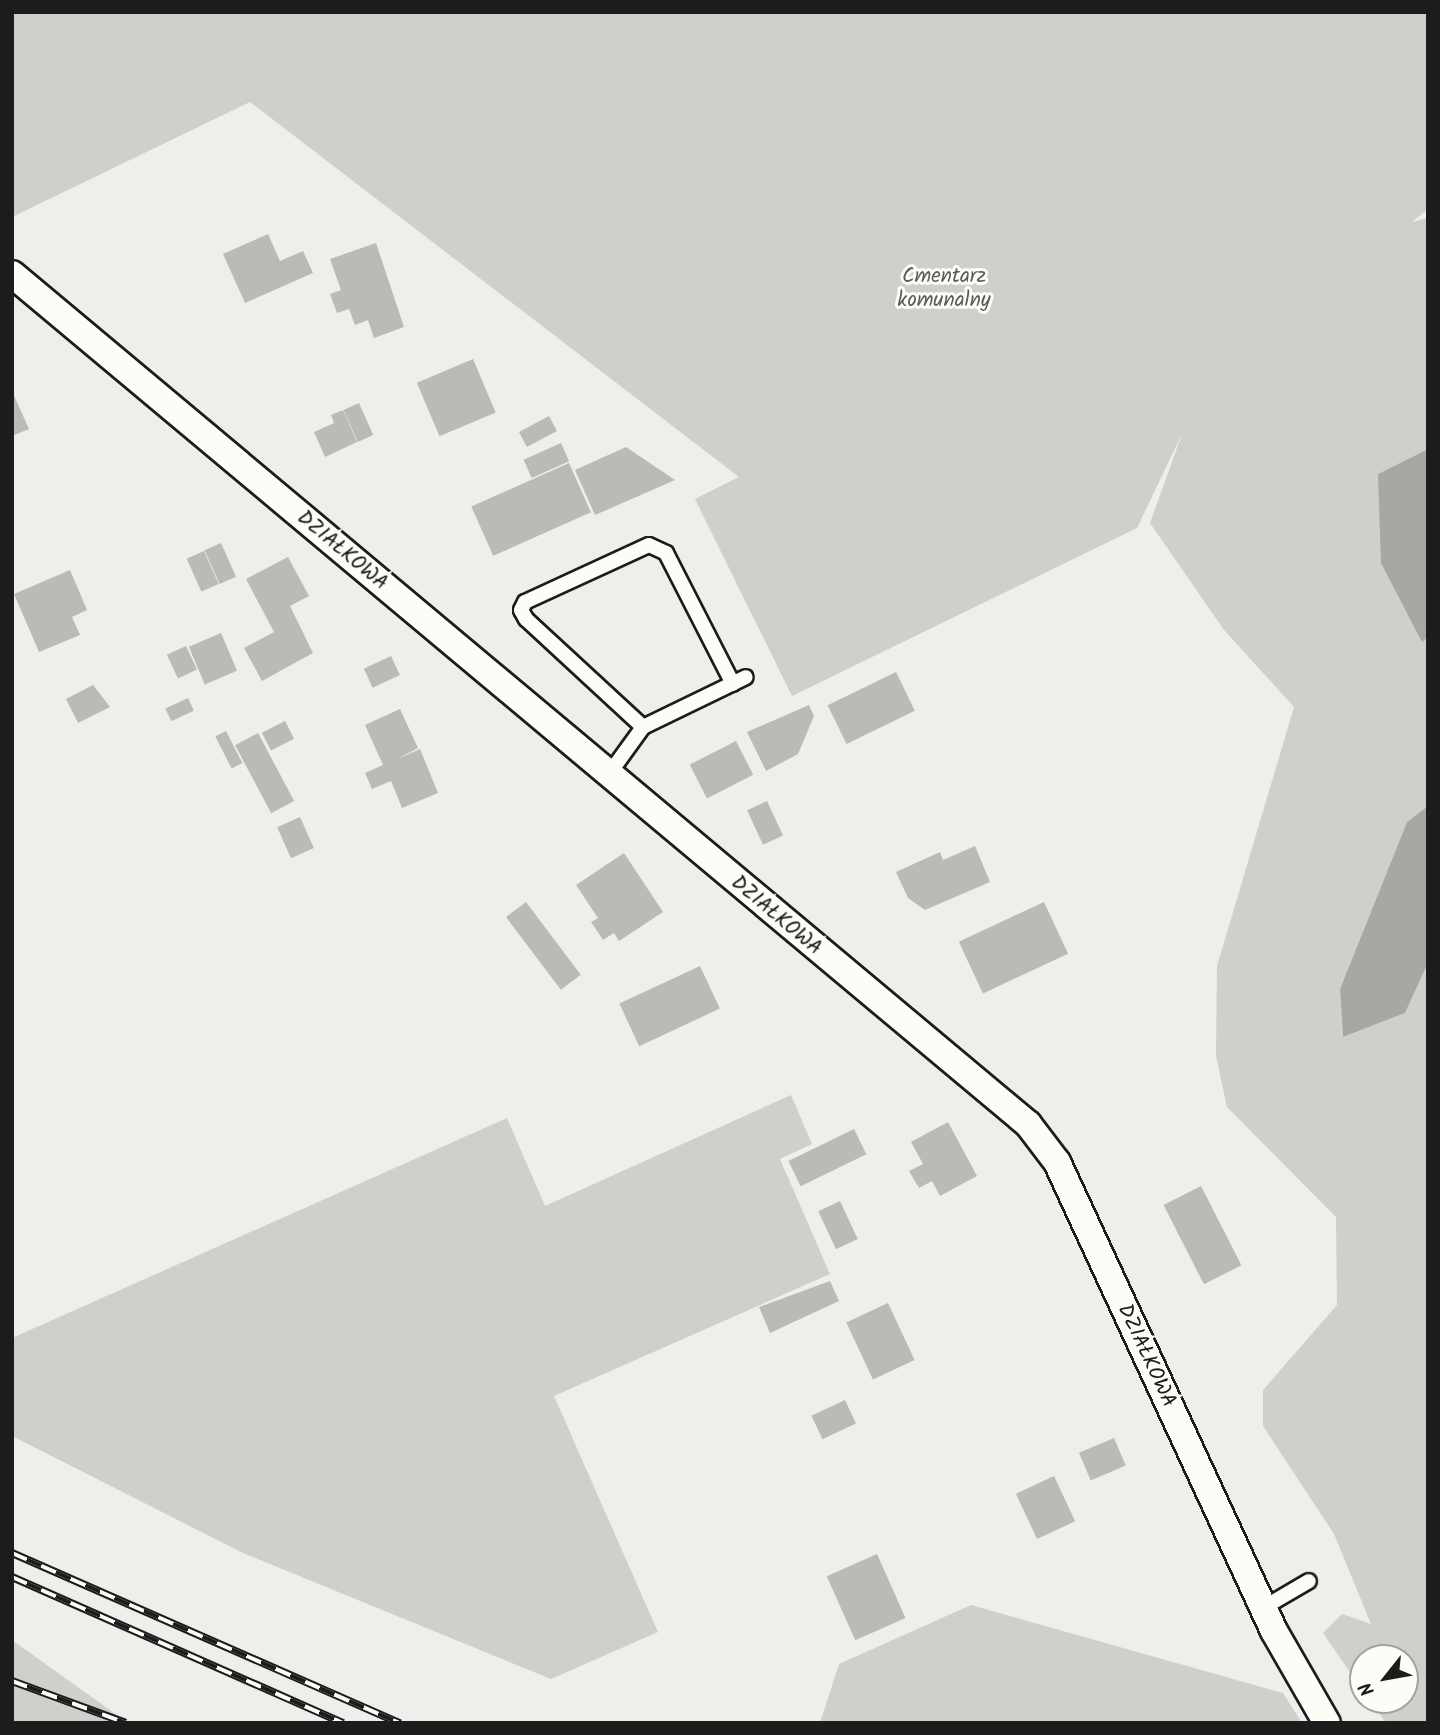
<!DOCTYPE html>
<html>
<head>
<meta charset="utf-8">
<style>
	body { margin:0 }
	#map { position:relative; width:1440px; height:1735px; overflow:hidden; background:#f0eeea; font-family:Kalam,sans-serif }
	div>[style] { position:absolute }
	.green>* { inset:0; background:#d0cfcc }
	.water>* { inset:0; background:#a8a7a3 }
	.building>* { inset:0; background:#bbbab6; transform-origin:0 0 }
	.roads { filter:drop-shadow(2px 0 #1c1c1c) drop-shadow(-2px 0 #1c1c1c) drop-shadow(0 2px #1c1c1c) drop-shadow(0 -2px #1c1c1c) }
	.lane>* { height:14px; margin:-7px; padding:0 7px; transform-origin:7px; border-radius:7px; background:#fdfcf7 }
	.street>* { height:26px; margin:-13px; padding:0 13px; transform-origin:13px; border-radius:13px; background:#fdfcf7 }
	.rail>* { height:8px; margin-top:-4px; transform-origin:0; background:repeating-linear-gradient(90deg,#fdfcf7 0 16px,#1c1c1c 0 32px); box-sizing:border-box; border-block:2px solid #1c1c1c }
	span { translate:-50% -50%; white-space:nowrap; text-align:center; line-height:1.15; -webkit-text-stroke:6px #fdfcf7; paint-order:stroke }
	.park-label { font-size:21px; color:#5b5b5a }
	.street-label { font-size:21px; color:#1c1c1c }
	.frame { position:absolute; inset:0; border:14px solid #1c1c1c; pointer-events:none }
	.north { position:absolute; left:1349px; top:1644px; width:70px; height:70px; box-sizing:border-box; background:#fdfcf7; border:2px solid #a3a29f; border-radius:50%; rotate:239deg; font-size:19px; font-weight:700; line-height:28px; text-align:center; color:#1c1c1c }
	.north::after { content:''; display:block; margin:auto; width:24px; height:32px; background:#1c1c1c; clip-path:polygon(50% 0,100% 100%,50% 72%,0 100%) }
</style>
</head>
<body>
<div id="map">
	<div class="green">
		<div style="clip-path:polygon(12px 12px,1428px 12px,1428px 209px,1412px 222px,1428px 218px,1428px 449px,1378px 474px,1423px 641px,1428px 637px,1428px 806px,1407px 822px,1340px 989px,1343px 1037px,1405px 1013px,1428px 963px,1428px 1723px,1386px 1723px,1370px 1700px,1405px 1700px,1405px 1658px,1363px 1658px,1363px 1691px,1323px 1633px,1342px 1614px,1371px 1624px,1334px 1534px,1263px 1426px,1263px 1390px,1337px 1305px,1336px 1217px,1227px 1107px,1216px 1056px,1217px 966px,1294px 707px,1224px 630px,1150px 523px,1182px 434px,1137px 528px,792px 696px,695px 499px,739px 477px,250px 102px,12px 217px)"></div>
		<div style="clip-path:polygon(791px 1095px,812px 1144px,780px 1159px,830px 1274px,554px 1396px,658px 1632px,551px 1679px,243px 1553px,12px 1436px,12px 1338px,507px 1118px,545px 1206px)"></div>
		<div style="clip-path:polygon(971px 1605px,1283px 1693px,1302px 1723px,820px 1723px,839px 1664px)"></div>
		<div style="clip-path:polygon(12px 1640px,128px 1723px,12px 1723px)"></div>
	</div>
	<div class="water">
		<div style="clip-path:polygon(1428px 449px,1428px 637px,1422px 642px,1381px 563px,1378px 474px)"></div>
		<div style="clip-path:polygon(1428px 806px,1428px 963px,1405px 1013px,1343px 1037px,1340px 989px,1407px 822px)"></div>
	</div>
	<div class="building">
		<div style="clip-path:polygon(268px 234px,280px 261px,303px 251px,313px 273px,245px 303px,223px 254px)"></div>
		<div style="clip-path:polygon(376px 243px,404px 327px,374px 338px,368px 320px,355px 325px,349px 309px,337px 313px,330px 294px,341px 290px,330px 259px)"></div>
		<div style="left:473px;top:359px;width:58px;height:61px;rotate:67deg"></div>
		<div style="clip-path:polygon(12px 391px,29px 429px,12px 436px)"></div>
		<div style="left:359px;top:403px;width:35px;height:17px;rotate:66deg"></div>
		<div style="clip-path:polygon(343px 410px,357px 442px,325px 457px,314px 432px,334px 423px,331px 415px)"></div>
		<div style="left:549px;top:416px;width:17px;height:34px;rotate:62deg"></div>
		<div style="left:561px;top:443px;width:20px;height:41px;rotate:66deg"></div>
		<div style="clip-path:polygon(626px 447px,675px 480px,595px 515px,575px 470px)"></div>
		<div style="left:569px;top:463px;width:54px;height:107px;rotate:66deg"></div>
		<div style="left:221px;top:543px;width:37px;height:18px;rotate:66deg"></div>
		<div style="left:204px;top:551px;width:36px;height:19px;rotate:66deg"></div>
		<div style="clip-path:polygon(288px 557px,309px 596px,290px 606px,313px 653px,262px 681px,244px 648px,274px 632px,246px 579px)"></div>
		<div style="clip-path:polygon(70px 570px,87px 610px,72px 617px,80px 635px,39px 652px,14px 594px)"></div>
		<div style="left:221px;top:633px;width:41px;height:35px;rotate:67deg"></div>
		<div style="left:186px;top:646px;width:26px;height:21px;rotate:65deg"></div>
		<div style="left:391px;top:656px;width:21px;height:30px;rotate:65deg"></div>
		<div style="left:896px;top:672px;width:43px;height:76px;rotate:64deg"></div>
		<div style="clip-path:polygon(93px 685px,110px 707px,78px 723px,66px 699px)"></div>
		<div style="left:188px;top:698px;width:14px;height:25px;rotate:65deg"></div>
		<div style="clip-path:polygon(809px 705px,814px 716px,798px 754px,766px 771px,747px 732px)"></div>
		<div style="clip-path:polygon(400px 709px,418px 748px,397px 759px,420px 749px,438px 793px,402px 808px,391px 781px,372px 789px,365px 773px,383px 765px,365px 725px)"></div>
		<div style="left:285px;top:721px;width:20px;height:26px;rotate:63deg"></div>
		<div style="left:226px;top:731px;width:36px;height:12px;rotate:63deg"></div>
		<div style="left:258px;top:733px;width:77px;height:26px;rotate:62deg"></div>
		<div style="left:736px;top:741px;width:38px;height:52px;rotate:63deg"></div>
		<div style="left:767px;top:801px;width:38px;height:22px;rotate:65deg"></div>
		<div style="left:300px;top:817px;width:34px;height:25px;rotate:66deg"></div>
		<div style="clip-path:polygon(975px 846px,990px 882px,925px 910px,908px 898px,896px 872px,940px 852px,943px 860px)"></div>
		<div style="clip-path:polygon(624px 853px,663px 912px,619px 941px,614px 933px,603px 940px,591px 922px,598px 918px,576px 885px)"></div>
		<div style="left:526px;top:902px;width:91px;height:25px;rotate:53deg"></div>
		<div style="left:1044px;top:902px;width:57px;height:94px;rotate:65deg"></div>
		<div style="left:700px;top:966px;width:47px;height:89px;rotate:65deg"></div>
		<div style="clip-path:polygon(948px 1122px,977px 1176px,940px 1196px,932px 1181px,919px 1188px,909px 1171px,923px 1164px,911px 1142px)"></div>
		<div style="left:854px;top:1129px;width:28px;height:73px;rotate:64deg"></div>
		<div style="left:1201px;top:1186px;width:89px;height:42px;rotate:63deg"></div>
		<div style="left:840px;top:1201px;width:42px;height:24px;rotate:65deg"></div>
		<div style="clip-path:polygon(830px 1281px,839px 1301px,770px 1333px,759px 1307px)"></div>
		<div style="left:888px;top:1303px;width:63px;height:46px;rotate:65deg"></div>
		<div style="left:845px;top:1400px;width:26px;height:37px;rotate:65deg"></div>
		<div style="left:1114px;top:1438px;width:30px;height:38px;rotate:67deg"></div>
		<div style="left:1054px;top:1476px;width:50px;height:42px;rotate:65deg"></div>
		<div style="left:877px;top:1554px;width:70px;height:55px;rotate:66deg"></div>
	</div>
	<div class="roads">
		<div class="lane">
			<div style="left:643px;top:727px;width:159px;rotate:-137.3deg"></div>
			<div style="left:526px;top:619px;width:10px;rotate:-119deg"></div>
			<div style="left:521px;top:610px;width:9px;rotate:-63deg"></div>
			<div style="left:525px;top:602px;width:136px;rotate:-24.7deg"></div>
			<div style="left:649px;top:545px;width:19px;rotate:25deg"></div>
			<div style="left:666px;top:553px;width:147px;rotate:62.9deg"></div>
			<div style="left:609px;top:774px;width:58px;rotate:-54.1deg"></div>
			<div style="left:643px;top:727px;width:114px;rotate:-25.9deg"></div>
			<div style="left:1263px;top:1608px;width:53px;rotate:-30.4deg"></div>
		</div>
		<div class="street">
			<div style="left:12px;top:274px;width:1325px;rotate:39.92deg"></div>
			<div style="left:1028px;top:1124px;width:48px;rotate:52.7deg"></div>
			<div style="left:1057px;top:1162px;width:517px;rotate:65.17deg"></div>
			<div style="left:1274px;top:1631px;width:106px;rotate:60.1deg"></div>
		</div>
	</div>
	<div class="rail">
		<div style="left:12px;top:1553px;width:424px;rotate:23.7deg"></div>
		<div style="left:12px;top:1577px;width:362px;rotate:23.8deg"></div>
		<div style="left:12px;top:1681px;width:121px;rotate:20.2deg"></div>
	</div>
	<div class="park-label">
		<span style="left:944px;top:289px">Cmentarz<br>komunalny</span>
	</div>
	<div class="street-label">
		<span style="left:342px;top:551px;rotate:40deg">DZIAŁKOWA</span>
		<span style="left:776px;top:916px;rotate:40deg">DZIAŁKOWA</span>
		<span style="left:1146px;top:1356px;rotate:65deg">DZIAŁKOWA</span>
	</div>
	<div class="frame"></div>
	<div class="north">N</div>
</div>
</body>
</html>
